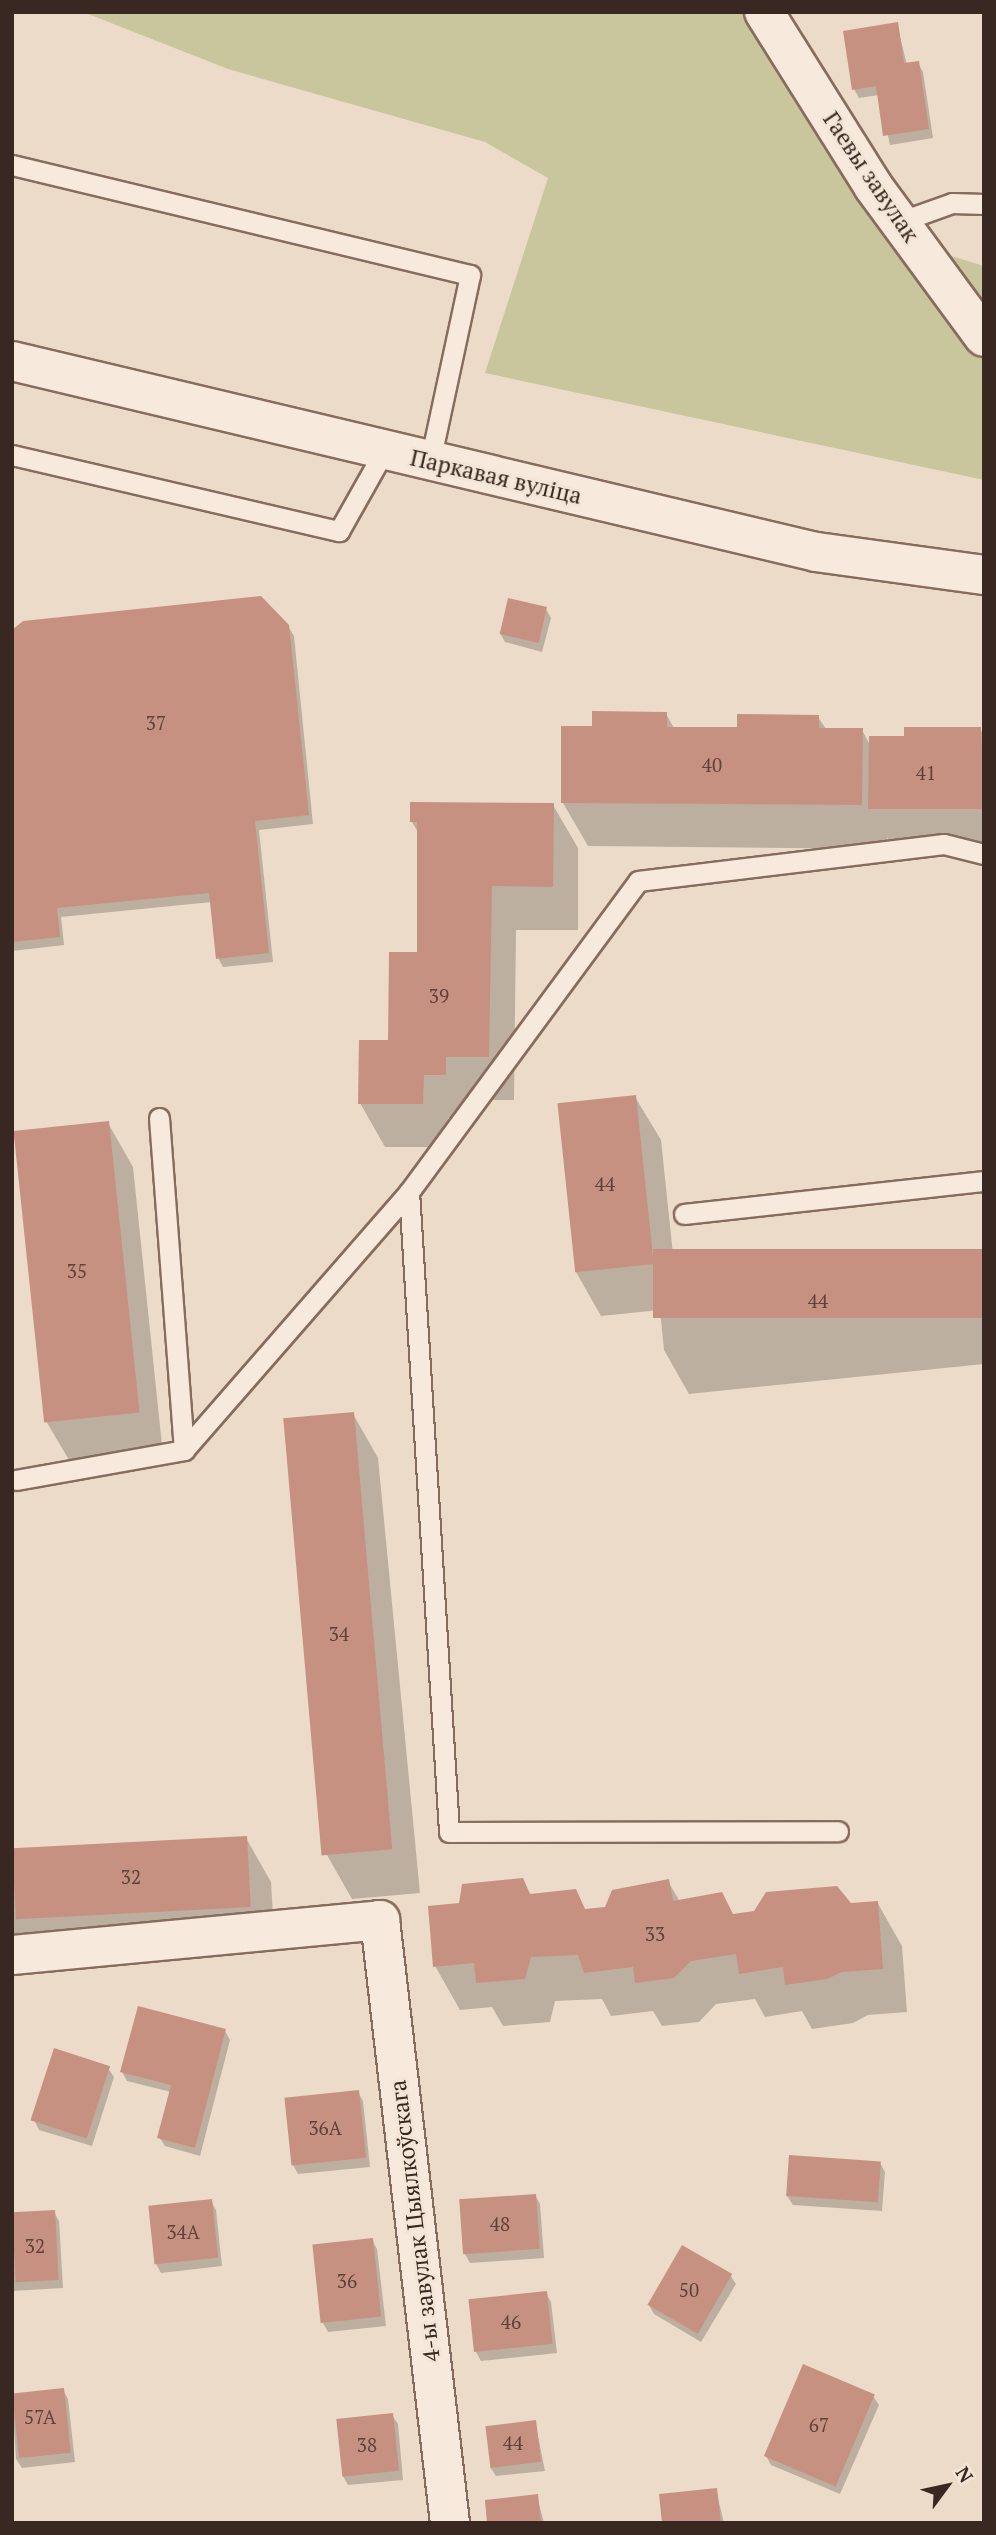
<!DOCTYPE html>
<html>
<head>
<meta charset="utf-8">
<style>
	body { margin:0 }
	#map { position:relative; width:996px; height:2535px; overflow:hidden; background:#ecdbc8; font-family:"PT Serif",serif }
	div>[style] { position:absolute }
	.green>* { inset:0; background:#c9c69d }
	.shadow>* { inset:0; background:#0003 }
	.building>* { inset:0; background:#c79181; transform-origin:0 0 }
	.roads { filter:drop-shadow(2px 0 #876c5e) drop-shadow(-2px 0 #876c5e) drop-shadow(0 2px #876c5e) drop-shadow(0 -2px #876c5e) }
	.service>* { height:19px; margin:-9.5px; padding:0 9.5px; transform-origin:9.5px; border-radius:9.5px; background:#f7e9db }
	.minor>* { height:38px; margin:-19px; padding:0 19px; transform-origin:19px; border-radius:19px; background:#f7e9db }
	.secondary>* { height:38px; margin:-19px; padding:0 19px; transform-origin:19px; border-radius:19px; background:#f7e9db }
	span { translate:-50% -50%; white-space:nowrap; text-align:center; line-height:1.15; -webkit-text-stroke:6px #f4e6d7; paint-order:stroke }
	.number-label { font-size:19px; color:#5c4239 }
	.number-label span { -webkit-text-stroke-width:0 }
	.street-label { font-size:23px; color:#382821 }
	.frame { position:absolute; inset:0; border:14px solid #382821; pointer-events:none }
	.north { position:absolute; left:912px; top:2451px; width:70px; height:70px; -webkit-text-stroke:5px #f4e6d7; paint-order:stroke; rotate:57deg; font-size:19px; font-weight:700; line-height:28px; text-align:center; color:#382821 }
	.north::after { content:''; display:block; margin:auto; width:24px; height:32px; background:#382821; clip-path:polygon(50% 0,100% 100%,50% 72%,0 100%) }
</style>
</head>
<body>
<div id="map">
	<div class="green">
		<div style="clip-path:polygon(83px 12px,769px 12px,984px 355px,984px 480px,485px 373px,548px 178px,485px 142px,228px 69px)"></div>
		<div style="clip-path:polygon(945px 254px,984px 266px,984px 306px)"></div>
	</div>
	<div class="shadow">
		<div style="clip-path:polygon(897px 24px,907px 65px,918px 63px,923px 72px,933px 138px,890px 145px,879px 95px,859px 98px,854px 89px)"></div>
		<div style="clip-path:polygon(546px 609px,551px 618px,542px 652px,505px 642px,500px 633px)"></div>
		<div style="clip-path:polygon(288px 626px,294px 636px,313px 824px,259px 830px,273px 962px,223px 967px,218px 958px,212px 902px,61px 917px,64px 945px,12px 951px,12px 632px)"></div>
		<div style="clip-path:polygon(666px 714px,674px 728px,738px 729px,818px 717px,826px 729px,862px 730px,870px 745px,980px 729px,984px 736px,984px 852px,895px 852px,887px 837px,887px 849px,588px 846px,563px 803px,593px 728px)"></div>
		<div style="clip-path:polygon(553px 805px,578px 848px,578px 930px,516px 930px,514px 1100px,470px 1100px,470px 1119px,448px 1118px,448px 1147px,385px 1147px,360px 1103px,390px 1042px,419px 954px,419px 834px,412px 822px)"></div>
		<div style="clip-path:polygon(635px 1097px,661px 1140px,676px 1283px,984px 1251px,984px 1364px,689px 1394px,664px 1350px,660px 1310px,601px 1316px,576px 1272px)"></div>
		<div style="clip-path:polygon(108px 1123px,133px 1167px,163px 1455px,72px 1465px,46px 1421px)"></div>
		<div style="clip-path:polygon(353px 1414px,378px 1458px,420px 1893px,352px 1899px,327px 1855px)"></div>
		<div style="clip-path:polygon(246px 1838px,271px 1882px,275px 1950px,12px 1963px,12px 1850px)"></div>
		<div style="clip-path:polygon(522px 1879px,531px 1896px,575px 1891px,586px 1911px,607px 1908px,668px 1881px,680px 1902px,734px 1916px,877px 1902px,902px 1946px,907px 2012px,868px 2015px,853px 2023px,812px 2029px,802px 2011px,765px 2017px,755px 1999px,716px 2004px,699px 2022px,662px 2026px,653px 2011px,611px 2016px,602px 1999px,555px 2001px,550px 2022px,503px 2026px,492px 2007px,460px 2010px,435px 1966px,461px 1905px)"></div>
		<div style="clip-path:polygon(225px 2031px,230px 2040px,200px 2156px,165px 2146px,159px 2137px,171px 2092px,127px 2081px,122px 2072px)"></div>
		<div style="clip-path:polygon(108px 2068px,114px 2077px,92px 2146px,39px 2130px,34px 2120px)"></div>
		<div style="clip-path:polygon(358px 2092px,363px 2101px,370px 2167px,298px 2174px,293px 2165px)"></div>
		<div style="clip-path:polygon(880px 2163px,885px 2172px,882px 2211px,793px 2205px,787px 2196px)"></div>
		<div style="clip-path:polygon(535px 2195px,540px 2204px,544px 2258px,470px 2263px,465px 2254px)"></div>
		<div style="clip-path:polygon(211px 2201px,216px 2210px,222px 2266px,161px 2273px,156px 2264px)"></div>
		<div style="clip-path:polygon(54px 2212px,59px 2221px,63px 2288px,12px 2291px,12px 2214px)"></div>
		<div style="clip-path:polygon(372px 2240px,377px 2249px,386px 2326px,328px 2332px,323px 2323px)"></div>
		<div style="clip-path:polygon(730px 2275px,736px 2284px,701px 2342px,654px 2314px,649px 2305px)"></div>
		<div style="clip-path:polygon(546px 2293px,551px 2302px,557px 2353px,481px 2361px,476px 2352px)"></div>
		<div style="clip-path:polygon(63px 2390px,68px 2399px,75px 2462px,22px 2468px,16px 2459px,12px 2396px)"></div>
		<div style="clip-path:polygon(873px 2396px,879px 2405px,840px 2494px,771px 2465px,766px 2456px)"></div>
		<div style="clip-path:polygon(392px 2415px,398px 2424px,403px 2480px,348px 2485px,343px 2476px)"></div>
		<div style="clip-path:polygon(535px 2421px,545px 2471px,496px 2476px,490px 2467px)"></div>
		<div style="clip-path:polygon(716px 2490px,724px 2523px,664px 2523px)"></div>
		<div style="clip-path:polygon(537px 2496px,544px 2523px,489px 2523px)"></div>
	</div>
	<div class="building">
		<div style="clip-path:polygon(898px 22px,904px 63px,919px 61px,929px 129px,883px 136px,876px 86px,852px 90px,843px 31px)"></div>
		<div style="clip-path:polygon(261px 596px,289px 625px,309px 815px,255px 821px,269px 953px,216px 959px,209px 893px,57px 908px,60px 937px,12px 942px,12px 630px,23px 621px)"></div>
		<div style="left:508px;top:598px;width:40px;height:37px;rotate:13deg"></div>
		<div style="clip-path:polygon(592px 711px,667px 712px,667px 727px,737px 727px,737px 714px,819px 715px,819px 728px,863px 728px,862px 805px,561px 803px,561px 726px,592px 726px)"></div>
		<div style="clip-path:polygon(904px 727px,981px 727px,984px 809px,868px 809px,869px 736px,904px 736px)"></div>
		<div style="clip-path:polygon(410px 802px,554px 803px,553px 887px,492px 886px,489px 1057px,446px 1057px,446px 1075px,424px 1075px,423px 1104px,358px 1104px,359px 1040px,388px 1040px,389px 952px,417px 952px,417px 822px,410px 822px)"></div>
		<div style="left:636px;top:1095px;width:170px;height:79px;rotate:84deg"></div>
		<div style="left:109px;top:1121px;width:293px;height:96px;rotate:84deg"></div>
		<div style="left:984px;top:1249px;width:69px;height:331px;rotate:90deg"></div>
		<div style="left:354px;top:1412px;width:439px;height:71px;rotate:85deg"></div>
		<div style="left:247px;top:1836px;width:71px;height:235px;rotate:87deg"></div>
		<div style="clip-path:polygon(523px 1878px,530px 1894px,576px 1889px,585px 1909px,605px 1907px,612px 1890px,669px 1879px,673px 1901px,722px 1892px,733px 1914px,754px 1911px,766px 1892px,837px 1886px,851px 1903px,878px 1901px,883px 1969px,842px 1972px,827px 1979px,785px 1985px,783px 1967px,739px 1974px,736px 1954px,691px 1961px,674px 1978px,635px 1983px,633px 1967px,584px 1973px,578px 1955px,531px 1957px,525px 1979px,476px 1983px,474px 1963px,433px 1967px,428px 1906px,459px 1903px,462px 1884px)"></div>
		<div style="clip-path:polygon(138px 2006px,226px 2029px,195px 2148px,157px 2138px,171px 2085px,120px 2072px)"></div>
		<div style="left:54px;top:2048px;width:59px;height:76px;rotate:18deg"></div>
		<div style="left:359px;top:2090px;width:68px;height:75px;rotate:84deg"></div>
		<div style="left:789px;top:2155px;width:92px;height:41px;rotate:4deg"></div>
		<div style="left:536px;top:2194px;width:55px;height:77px;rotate:86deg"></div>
		<div style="left:212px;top:2199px;width:59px;height:64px;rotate:84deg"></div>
		<div style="left:55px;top:2210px;width:70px;height:43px;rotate:87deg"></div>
		<div style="left:373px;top:2238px;width:79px;height:61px;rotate:84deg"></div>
		<div style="left:682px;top:2245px;width:58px;height:69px;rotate:30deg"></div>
		<div style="left:547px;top:2291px;width:53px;height:79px;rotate:84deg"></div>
		<div style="left:803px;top:2364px;width:78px;height:100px;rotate:23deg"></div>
		<div style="left:64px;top:2388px;width:65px;height:52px;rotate:84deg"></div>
		<div style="left:393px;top:2413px;width:58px;height:57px;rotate:84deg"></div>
		<div style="left:536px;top:2420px;width:42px;height:51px;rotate:83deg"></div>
		<div style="clip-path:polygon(717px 2488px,721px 2523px,662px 2523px,659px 2494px)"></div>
		<div style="clip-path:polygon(538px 2494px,541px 2523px,487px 2523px,485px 2500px)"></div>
	</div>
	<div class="roads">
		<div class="service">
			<div style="left:12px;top:165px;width:471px;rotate:13.5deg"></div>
			<div style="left:470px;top:275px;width:191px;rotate:102.1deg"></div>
			<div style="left:899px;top:222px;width:56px;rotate:-19.7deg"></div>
			<div style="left:952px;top:203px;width:32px;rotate:2deg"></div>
			<div style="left:12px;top:455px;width:336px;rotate:13.1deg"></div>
			<div style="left:339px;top:531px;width:92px;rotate:-60.6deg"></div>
			<div style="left:159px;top:1118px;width:333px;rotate:85.7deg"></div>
			<div style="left:184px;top:1450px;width:342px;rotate:-48.9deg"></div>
			<div style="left:409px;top:1192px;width:386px;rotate:-53.6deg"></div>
			<div style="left:638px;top:881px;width:308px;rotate:-6.9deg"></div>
			<div style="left:944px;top:844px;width:41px;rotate:14deg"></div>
			<div style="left:409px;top:1192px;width:641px;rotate:86.42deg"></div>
			<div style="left:449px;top:1832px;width:389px;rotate:-0.1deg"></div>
			<div style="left:684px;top:1214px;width:302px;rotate:-6.3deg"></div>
			<div style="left:16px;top:1480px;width:171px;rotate:-10.1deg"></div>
		</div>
		<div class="minor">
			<div style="left:764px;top:12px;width:205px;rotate:57.9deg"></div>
			<div style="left:873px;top:186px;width:187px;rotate:53.7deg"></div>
			<div style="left:12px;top:1955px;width:370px;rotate:-5.4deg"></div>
			<div style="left:380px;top:1920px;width:607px;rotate:83.38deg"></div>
		</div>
		<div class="secondary">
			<div style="left:12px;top:361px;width:826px;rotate:13.36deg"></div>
			<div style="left:816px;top:552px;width:170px;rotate:7.8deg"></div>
		</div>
	</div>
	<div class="number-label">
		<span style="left:156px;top:723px">37</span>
		<span style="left:712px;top:765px">40</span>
		<span style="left:926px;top:773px">41</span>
		<span style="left:439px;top:996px">39</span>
		<span style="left:605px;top:1184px">44</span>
		<span style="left:77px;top:1271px">35</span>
		<span style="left:818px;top:1301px">44</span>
		<span style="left:339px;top:1634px">34</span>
		<span style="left:131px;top:1877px">32</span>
		<span style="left:655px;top:1934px">33</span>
		<span style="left:325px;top:2128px">36А</span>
		<span style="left:500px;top:2224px">48</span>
		<span style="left:183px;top:2232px">34А</span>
		<span style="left:35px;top:2246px">32</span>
		<span style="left:347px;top:2281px">36</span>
		<span style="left:689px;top:2290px">50</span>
		<span style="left:511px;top:2322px">46</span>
		<span style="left:40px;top:2417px">57А</span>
		<span style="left:819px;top:2425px">67</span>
		<span style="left:513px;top:2443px">44</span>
		<span style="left:367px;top:2445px">38</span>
	</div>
	<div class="street-label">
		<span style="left:871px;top:177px;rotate:56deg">Гаевы завулак</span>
		<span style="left:496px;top:477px;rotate:13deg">Паркавая вуліца</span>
		<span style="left:415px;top:2221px;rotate:-97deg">4-ы завулак Цыялкоўскага</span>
	</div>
	<div class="frame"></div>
	<div class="north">N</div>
</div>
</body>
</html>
